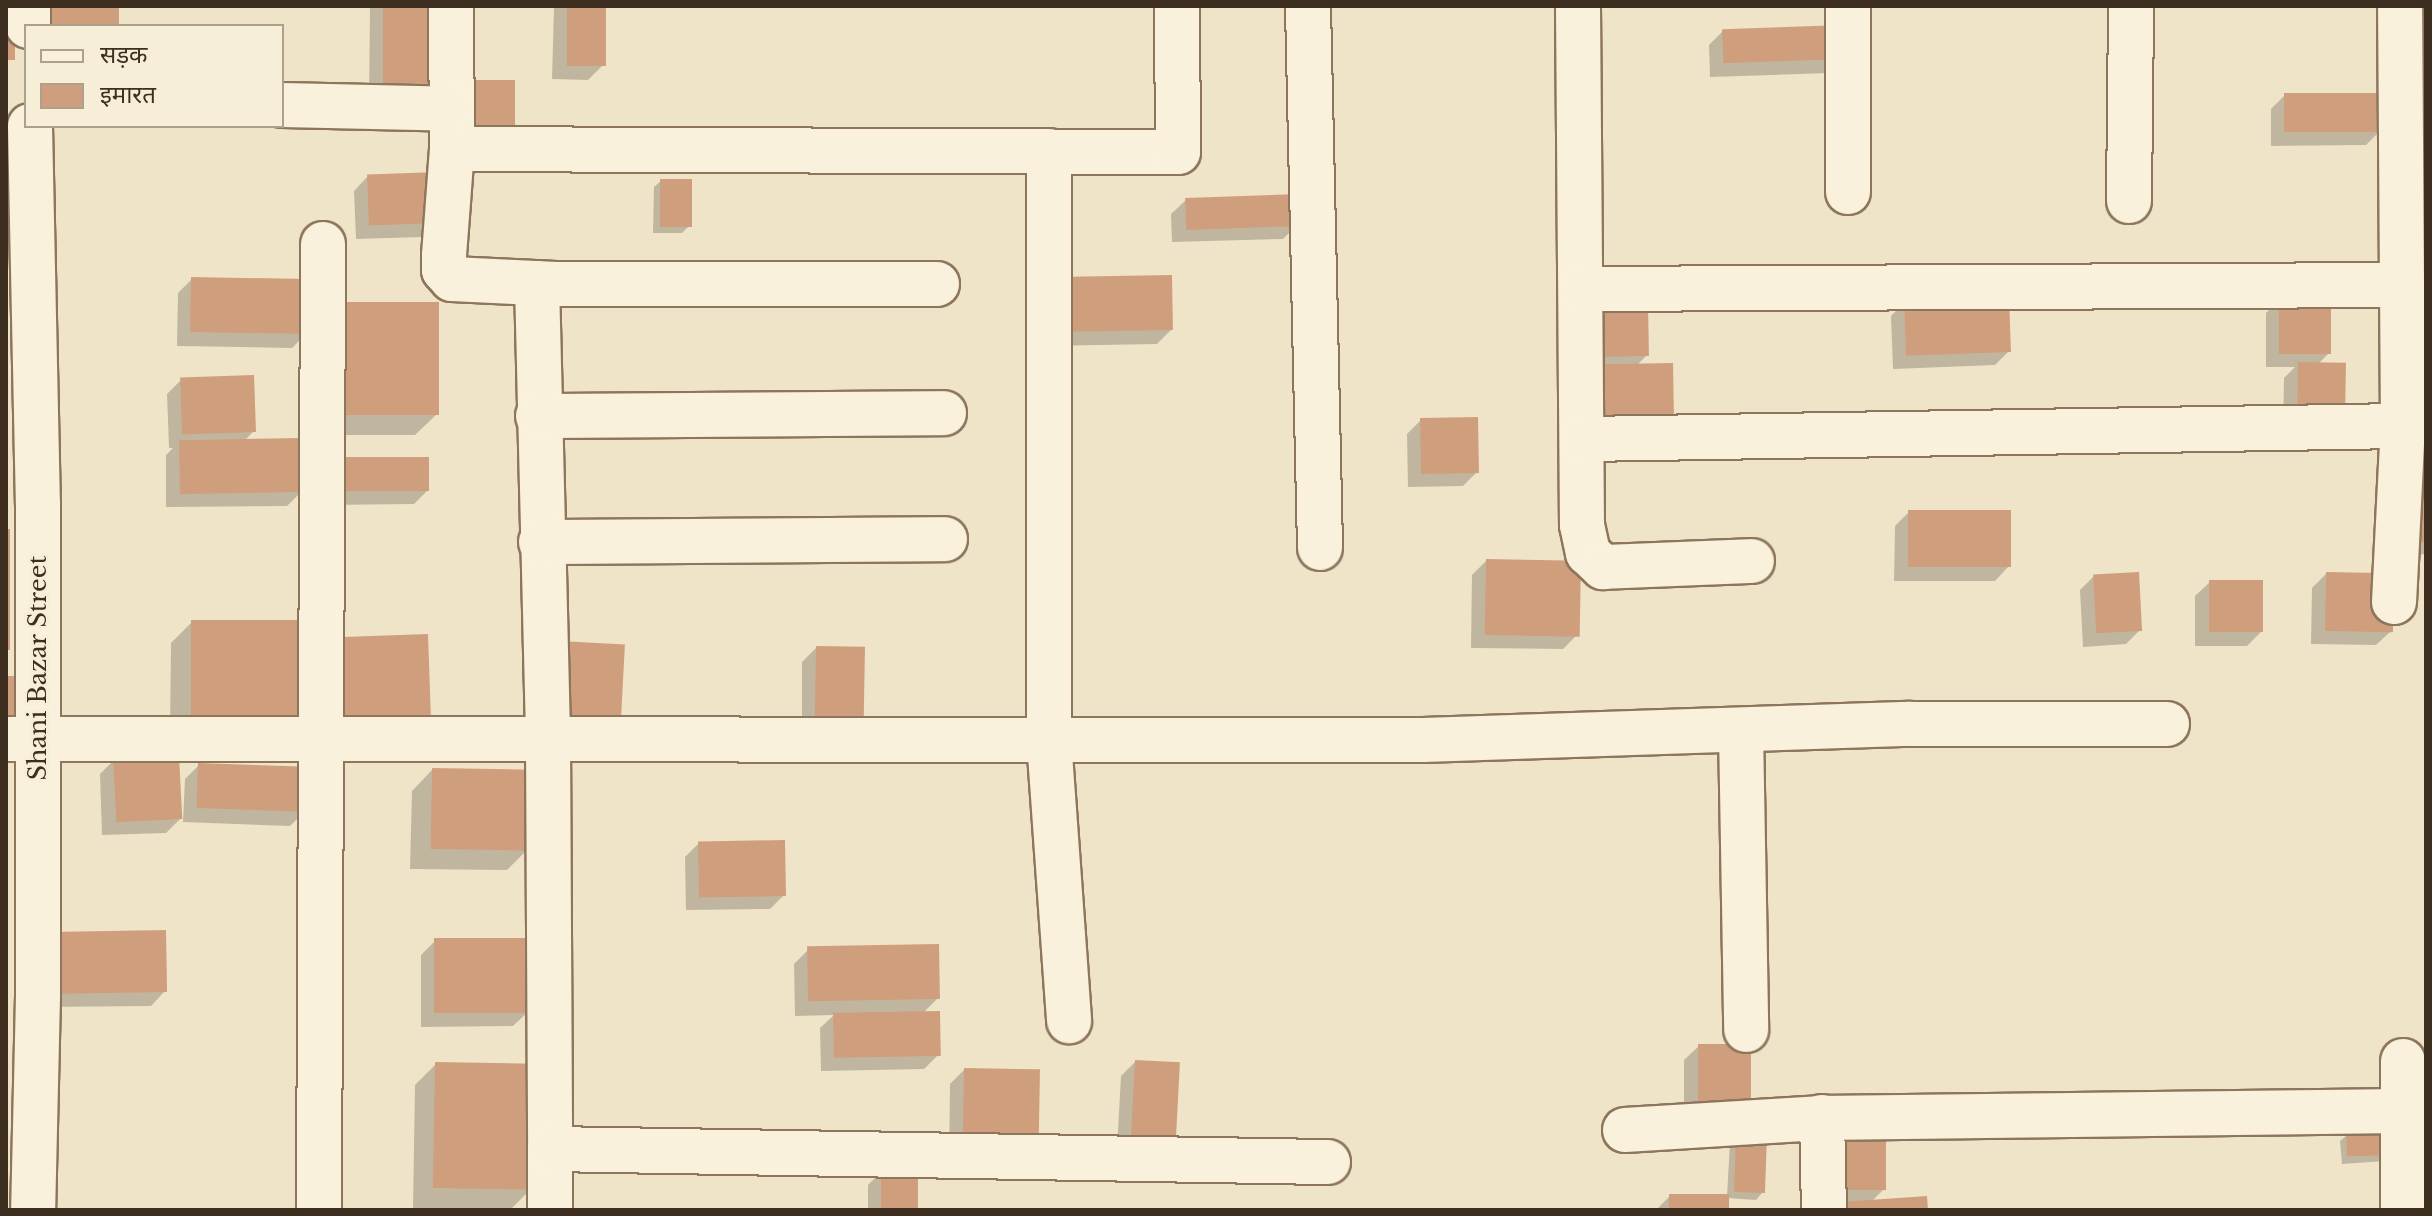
<!DOCTYPE html>
<html>
<head>
<meta charset="utf-8">
<style>
	body { margin:0 }
	#map { position:relative; width:2432px; height:1216px; overflow:hidden; background:#f0e4c8; font-family:"Libre Baskerville","Noto Sans Devanagari",serif }
	div>[style] { position:absolute }
	.shadow>* { inset:0; background:#0003; transform-origin:0 0 }
	.building>* { inset:0; background:#cf9f7d; transform-origin:0 0 }
	.roads { filter:drop-shadow(2px 0 #8d765c) drop-shadow(-2px 0 #8d765c) drop-shadow(0 2px #8d765c) drop-shadow(0 -2px #8d765c) }
	.minor>* { height:44px; margin:-22px; padding:0 22px; transform-origin:22px; border-radius:22px; background:#faf1dc }
	span { translate:-50% -50%; white-space:nowrap; text-align:center; line-height:1.15; -webkit-text-stroke:6px #f7eed8; paint-order:stroke }
	.street-label { font-size:24px; color:#3d2e20 }
	.frame { position:absolute; inset:0; border:8px solid #3d2e20; pointer-events:none }
	.legend { position:absolute; left:24px; top:24px; width:260px; height:104px; box-sizing:border-box; background:#f7eed8; border:2px solid #ada18e; margin:0; padding:10px 14px; list-style:none; font-size:24px; color:#3d2e20 }
	.legend li { display:flex; align-items:center; gap:16px; height:40px }
	.legend b { width:40px; border:2px solid #ada18e }
</style>
</head>
<body>
<div id="map">
	<div class="shadow">
		<div style="clip-path:polygon(370px 6px,441px 6px,369px 107px)"></div>
		<div style="clip-path:polygon(554px 6px,604px 6px,602px 66px,588px 80px,552px 79px)"></div>
		<div style="clip-path:polygon(1723px 6px,1830px 6px,1828px 8px)"></div>
		<div style="left:2392px;top:6px;width:34px;height:31px"></div>
		<div style="clip-path:polygon(1842px 27px,1829px 73px,1710px 77px,1709px 45px,1723px 31px)"></div>
		<div style="clip-path:polygon(466px 82px,513px 123px,499px 137px,452px 138px)"></div>
		<div style="clip-path:polygon(2285px 95px,2380px 131px,2366px 145px,2271px 146px,2271px 109px)"></div>
		<div style="clip-path:polygon(2426px 114px,2426px 157px,2393px 158px)"></div>
		<div style="clip-path:polygon(368px 176px,437px 223px,423px 237px,356px 239px,354px 191px)"></div>
		<div style="clip-path:polygon(661px 181px,688px 227px,682px 233px,653px 233px,654px 187px)"></div>
		<div style="clip-path:polygon(2426px 182px,2426px 233px,2395px 234px,2408px 183px)"></div>
		<div style="clip-path:polygon(1186px 200px,1297px 225px,1283px 239px,1172px 242px,1171px 214px)"></div>
		<div style="clip-path:polygon(192px 279px,306px 334px,292px 348px,177px 346px,178px 293px)"></div>
		<div style="clip-path:polygon(1056px 280px,1171px 330px,1157px 344px,1043px 346px)"></div>
		<div style="clip-path:polygon(2280px 299px,2329px 353px,2318px 364px,2283px 433px,2284px 378px,2295px 367px,2266px 367px,2266px 313px)"></div>
		<div style="clip-path:polygon(1905px 302px,2009px 351px,1995px 365px,1893px 369px,1891px 316px)"></div>
		<div style="clip-path:polygon(1581px 319px,1647px 355px,1636px 366px,1588px 440px)"></div>
		<div style="clip-path:polygon(315px 324px,436px 415px,415px 435px,314px 435px)"></div>
		<div style="clip-path:polygon(181px 380px,254px 431px,245px 440px,301px 492px,287px 506px,166px 507px,166px 455px,173px 448px,169px 448px,167px 394px)"></div>
		<div style="clip-path:polygon(1421px 420px,1477px 472px,1463px 486px,1408px 487px,1407px 434px)"></div>
		<div style="clip-path:polygon(2415px 427px,2426px 427px,2426px 479px,2400px 479px)"></div>
		<div style="clip-path:polygon(324px 473px,428px 490px,414px 504px,324px 505px)"></div>
		<div style="clip-path:polygon(2426px 497px,2426px 554px,2399px 556px)"></div>
		<div style="clip-path:polygon(1909px 512px,2009px 566px,1995px 581px,1894px 581px,1895px 526px)"></div>
		<div style="clip-path:polygon(1486px 561px,1577px 635px,1563px 649px,1471px 648px,1472px 575px)"></div>
		<div style="clip-path:polygon(2326px 574px,2391px 631px,2376px 645px,2311px 644px,2312px 588px)"></div>
		<div style="clip-path:polygon(2094px 576px,2140px 630px,2126px 644px,2083px 647px,2080px 590px)"></div>
		<div style="clip-path:polygon(2210px 582px,2261px 632px,2247px 646px,2195px 646px,2195px 596px)"></div>
		<div style="clip-path:polygon(192px 622px,308px 715px,287px 736px,170px 736px,171px 643px)"></div>
		<div style="clip-path:polygon(816px 648px,863px 720px,802px 733px,802px 662px)"></div>
		<div style="clip-path:polygon(114px 760px,180px 819px,166px 833px,102px 835px,100px 774px)"></div>
		<div style="clip-path:polygon(199px 765px,304px 812px,290px 826px,183px 822px,185px 779px)"></div>
		<div style="clip-path:polygon(432px 770px,528px 849px,507px 870px,410px 869px,412px 791px)"></div>
		<div style="clip-path:polygon(699px 843px,784px 895px,770px 909px,686px 910px,685px 857px)"></div>
		<div style="clip-path:polygon(435px 941px,528px 1012px,513px 1026px,421px 1027px,421px 955px)"></div>
		<div style="clip-path:polygon(37px 948px,165px 991px,151px 1006px,38px 1007px)"></div>
		<div style="clip-path:polygon(808px 950px,938px 998px,923px 1013px,938px 1055px,924px 1069px,821px 1071px,820px 1028px,834px 1015px,795px 1016px,794px 964px)"></div>
		<div style="clip-path:polygon(1699px 1046px,1734px 1129px,1684px 1128px,1684px 1060px)"></div>
		<div style="clip-path:polygon(1135px 1062px,1178px 1064px,1116px 1167px,1121px 1076px)"></div>
		<div style="clip-path:polygon(436px 1064px,531px 1189px,510px 1210px,413px 1208px,415px 1085px)"></div>
		<div style="clip-path:polygon(964px 1070px,1038px 1071px,949px 1163px,950px 1084px)"></div>
		<div style="clip-path:polygon(2390px 1132px,2385px 1161px,2342px 1164px,2340px 1141px,2347px 1135px)"></div>
		<div style="clip-path:polygon(1737px 1136px,1762px 1193px,1756px 1200px,1727px 1198px,1728px 1210px,1656px 1210px,1670px 1196px,1727px 1196px,1730px 1142px)"></div>
		<div style="clip-path:polygon(1821px 1141px,1883px 1190px,1871px 1202px,1926px 1210px,1834px 1210px)"></div>
		<div style="clip-path:polygon(882px 1171px,916px 1210px,868px 1210px,868px 1185px)"></div>
	</div>
	<div class="building">
		<div style="left:51px;top:6px;width:68px;height:20px"></div>
		<div style="left:383px;top:6px;width:60px;height:88px"></div>
		<div style="left:567px;top:6px;width:39px;height:60px"></div>
		<div style="left:6px;top:14px;width:9px;height:46px"></div>
		<div style="left:1844px;top:25px;width:34px;height:122px;rotate:88deg"></div>
		<div style="left:465px;top:80px;width:50px;height:45px"></div>
		<div style="left:2284px;top:93px;width:98px;height:39px"></div>
		<div style="left:2406px;top:112px;width:20px;height:33px"></div>
		<div style="left:438px;top:172px;width:51px;height:71px;rotate:88deg"></div>
		<div style="left:660px;top:179px;width:32px;height:48px"></div>
		<div style="left:1298px;top:194px;width:32px;height:113px;rotate:88deg"></div>
		<div style="left:1172px;top:275px;width:55px;height:117px;rotate:89deg"></div>
		<div style="left:191px;top:277px;width:118px;height:55px;rotate:1deg"></div>
		<div style="left:2009px;top:296px;width:56px;height:105px;rotate:88deg"></div>
		<div style="left:2279px;top:297px;width:52px;height:57px"></div>
		<div style="left:335px;top:302px;width:104px;height:113px"></div>
		<div style="left:1648px;top:302px;width:54px;height:54px;rotate:89deg"></div>
		<div style="left:2298px;top:362px;width:48px;height:58px;rotate:1deg"></div>
		<div style="left:1673px;top:363px;width:63px;height:72px;rotate:89deg"></div>
		<div style="left:254px;top:375px;width:57px;height:74px;rotate:88deg"></div>
		<div style="left:1478px;top:417px;width:56px;height:58px;rotate:89deg"></div>
		<div style="left:302px;top:438px;width:54px;height:123px;rotate:89deg"></div>
		<div style="left:337px;top:457px;width:92px;height:34px"></div>
		<div style="clip-path:polygon(2414px 494px,2426px 495px,2426px 542px,2412px 543px)"></div>
		<div style="left:1908px;top:510px;width:103px;height:57px"></div>
		<div style="left:6px;top:529px;width:4px;height:121px"></div>
		<div style="left:1486px;top:559px;width:95px;height:76px;rotate:1deg"></div>
		<div style="left:2139px;top:572px;width:59px;height:46px;rotate:87deg"></div>
		<div style="left:2326px;top:572px;width:68px;height:59px;rotate:1deg"></div>
		<div style="left:2209px;top:580px;width:54px;height:52px"></div>
		<div style="left:191px;top:620px;width:118px;height:96px"></div>
		<div style="left:428px;top:634px;width:86px;height:92px;rotate:88deg"></div>
		<div style="left:560px;top:641px;width:65px;height:78px;rotate:3deg"></div>
		<div style="left:816px;top:646px;width:49px;height:74px;rotate:1deg"></div>
		<div style="left:6px;top:676px;width:15px;height:49px"></div>
		<div style="left:179px;top:756px;width:63px;height:66px;rotate:87deg"></div>
		<div style="left:198px;top:763px;width:110px;height:45px;rotate:2deg"></div>
		<div style="left:432px;top:768px;width:99px;height:81px;rotate:1deg"></div>
		<div style="left:785px;top:840px;width:56px;height:87px;rotate:89deg"></div>
		<div style="left:166px;top:930px;width:62px;height:116px;rotate:89deg"></div>
		<div style="left:530px;top:938px;width:75px;height:96px;rotate:90deg"></div>
		<div style="left:939px;top:944px;width:55px;height:132px;rotate:89deg"></div>
		<div style="left:940px;top:1011px;width:45px;height:107px;rotate:89deg"></div>
		<div style="left:1698px;top:1044px;width:53px;height:71px"></div>
		<div style="left:1135px;top:1060px;width:45px;height:93px;rotate:3deg"></div>
		<div style="left:435px;top:1062px;width:100px;height:126px;rotate:1deg"></div>
		<div style="left:964px;top:1068px;width:76px;height:82px;rotate:1deg"></div>
		<div style="left:1834px;top:1125px;width:52px;height:65px"></div>
		<div style="left:2392px;top:1130px;width:25px;height:46px;rotate:88deg"></div>
		<div style="left:1736px;top:1134px;width:31px;height:58px;rotate:2deg"></div>
		<div style="left:918px;top:1168px;width:42px;height:37px;rotate:90deg"></div>
		<div style="left:1669px;top:1194px;width:60px;height:16px"></div>
		<div style="clip-path:polygon(1927px 1196px,1928px 1210px,1840px 1210px,1840px 1202px)"></div>
	</div>
	<div class="roads">
		<div class="minor">
			<div style="left:28px;top:6px;width:20px;rotate:90deg"></div>
			<div style="left:451px;top:6px;width:143px;rotate:89.6deg"></div>
			<div style="left:452px;top:149px;width:726px;rotate:0.24deg"></div>
			<div style="left:1178px;top:152px;width:146px;rotate:-90.4deg"></div>
			<div style="left:1308px;top:6px;width:542px;rotate:88.73deg"></div>
			<div style="left:1578px;top:6px;width:519px;rotate:89.56deg"></div>
			<div style="left:1582px;top:525px;width:29px;rotate:78deg"></div>
			<div style="left:1588px;top:553px;width:21px;rotate:43deg"></div>
			<div style="left:1603px;top:567px;width:149px;rotate:-2.3deg"></div>
			<div style="left:282px;top:105px;width:170px;rotate:1.3deg"></div>
			<div style="left:30px;top:126px;width:378px;rotate:88.8deg"></div>
			<div style="left:38px;top:504px;width:492px;rotate:90deg"></div>
			<div style="left:38px;top:996px;width:214px;rotate:91.3deg"></div>
			<div style="left:452px;top:149px;width:107px;rotate:94.3deg"></div>
			<div style="left:444px;top:256px;width:14px;rotate:90deg"></div>
			<div style="left:444px;top:270px;width:12px;rotate:48deg"></div>
			<div style="left:452px;top:279px;width:104px;rotate:2.8deg"></div>
			<div style="left:556px;top:284px;width:381px"></div>
			<div style="left:1049px;top:151px;width:589px;rotate:90deg"></div>
			<div style="left:1049px;top:740px;width:282px;rotate:85.9deg"></div>
			<div style="left:1848px;top:192px;width:186px;rotate:-90deg"></div>
			<div style="left:2129px;top:201px;width:195px;rotate:-89.4deg"></div>
			<div style="left:537px;top:283px;width:457px;rotate:88.6deg"></div>
			<div style="left:548px;top:740px;width:409px;rotate:89.7deg"></div>
			<div style="left:1581px;top:289px;width:821px;rotate:-0.28deg"></div>
			<div style="left:538px;top:416px;width:406px;rotate:-0.4deg"></div>
			<div style="left:1584px;top:439px;width:819px;rotate:-0.91deg"></div>
			<div style="left:541px;top:542px;width:404px;rotate:-0.4deg"></div>
			<div style="left:2394px;top:602px;width:176px;rotate:-87.1deg"></div>
			<div style="left:2403px;top:426px;width:420px;rotate:-90.4deg"></div>
			<div style="left:1741px;top:730px;width:300px;rotate:89deg"></div>
			<div style="left:6px;top:739px;width:1417px;rotate:0.04deg"></div>
			<div style="left:1423px;top:740px;width:487px;rotate:-1.9deg"></div>
			<div style="left:1910px;top:724px;width:257px"></div>
			<div style="left:2403px;top:1061px;width:149px;rotate:90deg"></div>
			<div style="left:1822px;top:1117px;width:93px;rotate:88.8deg"></div>
			<div style="left:1625px;top:1130px;width:194px;rotate:-3.5deg"></div>
			<div style="left:1819px;top:1118px;width:584px;rotate:-0.69deg"></div>
			<div style="left:319px;top:1210px;width:966px;rotate:-89.76deg"></div>
			<div style="left:550px;top:1210px;width:61px;rotate:-90deg"></div>
			<div style="left:550px;top:1149px;width:778px;rotate:0.96deg"></div>
		</div>
	</div>
	<div class="street-label">
		<span style="left:38px;top:668px;rotate:-90deg">Shani Bazar Street</span>
	</div>
	<div class="frame"></div>
	<ul class="legend">
	<li><b style="height:10px;background:#faf1dc"></b>सड़क</li>
	<li><b style="height:22px;background:#cf9f7d"></b>इमारत</li>
	</ul>
</div>
</body>
</html>
